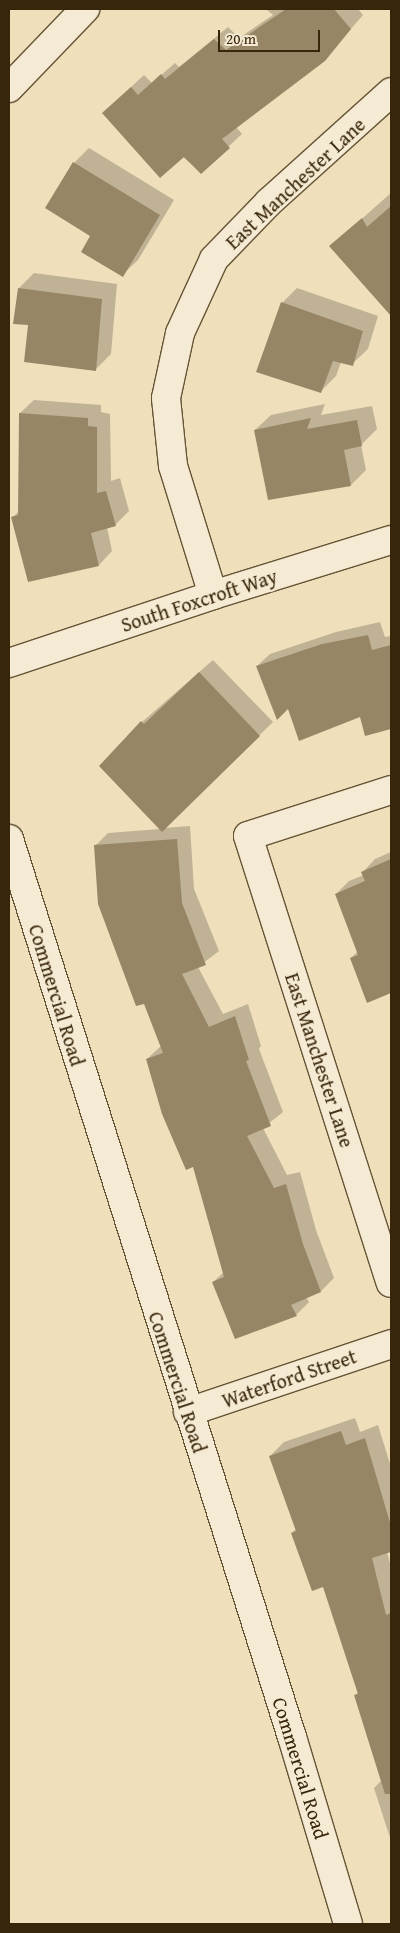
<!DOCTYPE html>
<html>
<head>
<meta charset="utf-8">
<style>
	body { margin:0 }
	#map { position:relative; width:400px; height:1933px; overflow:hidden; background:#efdfbb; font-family:"Gentium Book Plus",serif }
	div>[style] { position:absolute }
	.shadow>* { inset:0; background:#0003 }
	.building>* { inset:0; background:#978666 }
	.roads { filter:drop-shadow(1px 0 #665436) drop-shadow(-1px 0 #665436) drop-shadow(0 1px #665436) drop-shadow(0 -1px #665436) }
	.minor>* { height:28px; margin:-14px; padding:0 14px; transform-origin:14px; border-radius:14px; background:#f5ead3 }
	span { translate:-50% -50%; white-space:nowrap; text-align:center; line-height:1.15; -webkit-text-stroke:4.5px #f5ead3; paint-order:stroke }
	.street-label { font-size:20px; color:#38260a }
	.frame { position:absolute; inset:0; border:10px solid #38260a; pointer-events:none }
	.scale { position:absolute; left:218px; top:30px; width:102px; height:22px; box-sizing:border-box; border:2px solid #38260a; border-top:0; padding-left:6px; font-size:15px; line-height:18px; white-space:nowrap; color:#38260a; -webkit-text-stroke:4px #f5ead3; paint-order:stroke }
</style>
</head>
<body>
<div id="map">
	<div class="shadow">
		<div style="clip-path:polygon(266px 9px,358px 9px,363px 15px,324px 60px,236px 127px,242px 134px,201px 172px,116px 101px,144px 75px,152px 83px,175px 63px,179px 67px,228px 27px,239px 38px,273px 15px)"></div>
		<div style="clip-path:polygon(89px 148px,174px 200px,138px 260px,122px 275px,92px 236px,74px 163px)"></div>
		<div style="clip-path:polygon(391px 193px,391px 314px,331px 246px)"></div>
		<div style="clip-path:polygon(34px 273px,117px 284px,111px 354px,96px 369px,19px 288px)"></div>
		<div style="clip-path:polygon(297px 288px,378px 316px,368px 349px,352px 364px,341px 362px,336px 376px,321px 391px,282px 303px)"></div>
		<div style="clip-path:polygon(34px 400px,101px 405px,101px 412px,110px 414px,111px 481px,120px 478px,129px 511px,115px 525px,107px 527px,112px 551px,99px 565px,13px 517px,19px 511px,20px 413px)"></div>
		<div style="clip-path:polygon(325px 404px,321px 415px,372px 406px,377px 429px,361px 445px,366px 470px,351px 485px,255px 430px,271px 415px)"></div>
		<div style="clip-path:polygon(380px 622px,385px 637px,391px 636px,391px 728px,366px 735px,361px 716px,289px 706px,257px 666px,270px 654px,336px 632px)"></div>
		<div style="clip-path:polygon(213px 660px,273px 722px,164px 828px,190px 826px,194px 889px,219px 951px,198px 967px,223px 1014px,248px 1004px,261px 1046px,259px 1049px,283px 1112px,263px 1128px,287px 1175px,300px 1172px,316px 1230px,334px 1278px,321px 1291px,306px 1297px,309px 1302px,296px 1315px,213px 1282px,224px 1272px,194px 1166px,147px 1059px,161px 1046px,95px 846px,108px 833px,160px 829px,142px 722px)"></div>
		<div style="clip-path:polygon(391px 852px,391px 991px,368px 1001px,351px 958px,358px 951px,336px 894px,349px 881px,364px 875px,362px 873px,375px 859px)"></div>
		<div style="clip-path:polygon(355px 1418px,360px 1432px,378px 1425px,391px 1467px,391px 1550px,387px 1552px,391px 1567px,391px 1841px,374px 1788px,382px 1780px,355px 1695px,359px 1692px,324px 1586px,292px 1533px,296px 1529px,270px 1456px,284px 1442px)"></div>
	</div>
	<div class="building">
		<div style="clip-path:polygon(286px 9px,334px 9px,351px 29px,325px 61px,222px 139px,230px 148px,201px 174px,184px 157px,160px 178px,102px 113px,131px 87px,138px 95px,161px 74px,165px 79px,214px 39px,226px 50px)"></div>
		<div style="clip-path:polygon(73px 162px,160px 215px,123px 277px,81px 252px,90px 236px,45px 208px)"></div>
		<div style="clip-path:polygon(391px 206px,391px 316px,329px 246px,362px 218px,367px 227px)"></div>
		<div style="clip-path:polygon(18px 288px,102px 299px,96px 371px,24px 362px,28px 325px,13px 324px)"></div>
		<div style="clip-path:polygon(281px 302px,363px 331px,353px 366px,333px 361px,321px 393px,256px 372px)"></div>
		<div style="clip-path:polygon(19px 413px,88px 418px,88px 426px,97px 427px,97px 493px,106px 491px,116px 526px,91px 533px,99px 566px,28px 582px,11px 517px,18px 515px)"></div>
		<div style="clip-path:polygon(311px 418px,307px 429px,357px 420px,362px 446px,344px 450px,351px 486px,268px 500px,254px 430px)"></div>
		<div style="clip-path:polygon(368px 635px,372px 650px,391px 645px,391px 729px,365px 736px,360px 717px,299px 741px,288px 709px,277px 720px,256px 666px,322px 644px)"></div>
		<div style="clip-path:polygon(199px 672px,260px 736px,162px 832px,99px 766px,141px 721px,144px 724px)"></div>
		<div style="clip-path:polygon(177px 839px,182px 903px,206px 965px,182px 974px,209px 1027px,235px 1016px,249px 1060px,246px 1061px,271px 1126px,247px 1136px,274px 1188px,286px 1184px,303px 1244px,321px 1292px,291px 1305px,297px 1316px,235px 1339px,212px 1282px,224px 1277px,193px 1167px,186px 1170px,162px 1114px,146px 1059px,163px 1053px,144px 1004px,136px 1006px,98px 904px,94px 845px)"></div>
		<div style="clip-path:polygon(391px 859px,391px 993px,367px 1003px,350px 958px,358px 955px,335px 894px,365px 881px,361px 872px)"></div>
		<div style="clip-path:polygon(341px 1431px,346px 1445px,365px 1438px,391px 1526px,391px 1552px,372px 1558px,386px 1615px,391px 1613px,391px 1794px,385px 1794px,354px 1695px,358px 1694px,323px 1587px,312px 1591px,291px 1533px,296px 1531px,269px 1456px)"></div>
	</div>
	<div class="roads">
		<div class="minor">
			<div style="left:9px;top:88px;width:110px;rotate:-46.1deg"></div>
			<div style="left:213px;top:595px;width:135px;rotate:-107.2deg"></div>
			<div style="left:173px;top:466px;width:68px;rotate:-95.9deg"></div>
			<div style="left:166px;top:398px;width:66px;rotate:-77.8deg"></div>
			<div style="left:180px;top:333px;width:81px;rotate:-65.3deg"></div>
			<div style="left:214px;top:259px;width:79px;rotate:-46deg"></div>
			<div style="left:269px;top:202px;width:164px;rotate:-42deg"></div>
			<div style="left:9px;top:663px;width:215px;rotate:-18.4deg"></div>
			<div style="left:213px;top:595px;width:186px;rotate:-17.2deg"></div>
			<div style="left:391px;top:790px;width:150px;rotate:162.2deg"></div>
			<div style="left:248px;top:836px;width:469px;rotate:72.3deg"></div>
			<div style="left:9px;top:839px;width:942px;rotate:72.51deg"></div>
			<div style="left:292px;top:1737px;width:195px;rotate:73.3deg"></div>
			<div style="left:188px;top:1412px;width:214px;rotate:-18.5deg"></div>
		</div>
	</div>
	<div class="street-label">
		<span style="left:295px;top:183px;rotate:-43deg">East Manchester Lane</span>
		<span style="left:199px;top:600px;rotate:-18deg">South Foxcroft Way</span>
		<span style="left:57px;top:995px;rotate:73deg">Commercial Road</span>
		<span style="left:320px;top:1060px;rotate:72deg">East Manchester Lane</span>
		<span style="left:289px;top:1378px;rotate:-19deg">Waterford Street</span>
		<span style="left:178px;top:1382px;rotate:72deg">Commercial Road</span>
		<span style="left:301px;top:1768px;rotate:73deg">Commercial Road</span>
	</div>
	<div class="frame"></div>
	<div class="scale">20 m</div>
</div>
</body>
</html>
